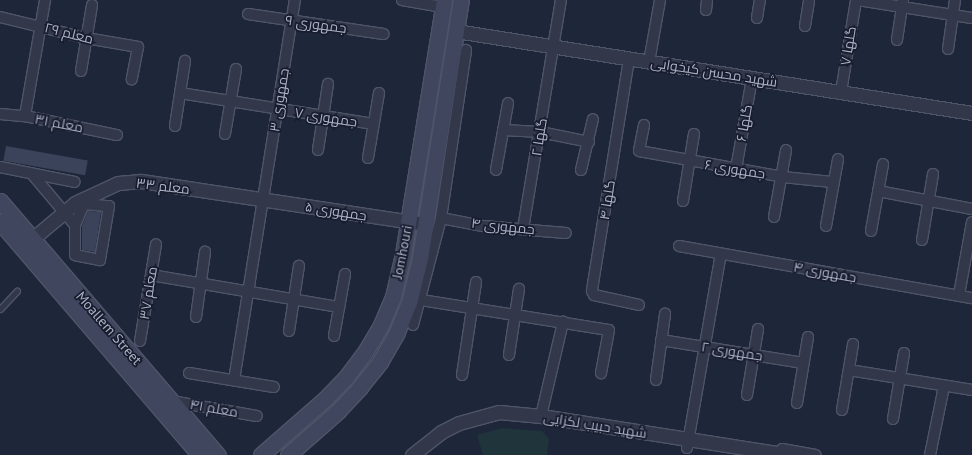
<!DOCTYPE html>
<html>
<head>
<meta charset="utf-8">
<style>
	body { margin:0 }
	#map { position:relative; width:972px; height:455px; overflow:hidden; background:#1e263a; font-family:"PT Sans",Cairo,sans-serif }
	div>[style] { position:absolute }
	.green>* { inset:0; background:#20343b }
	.building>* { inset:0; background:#3a435a; transform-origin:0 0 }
	.roads { filter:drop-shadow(1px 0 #4f5568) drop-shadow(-1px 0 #4f5568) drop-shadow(0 1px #4f5568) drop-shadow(0 -1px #4f5568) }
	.service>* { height:5px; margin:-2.5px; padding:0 2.5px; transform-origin:2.5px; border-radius:2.5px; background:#32384a }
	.minor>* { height:10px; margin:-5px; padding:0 5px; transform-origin:5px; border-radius:5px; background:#32384a }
	.tertiary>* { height:13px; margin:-6.5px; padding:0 6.5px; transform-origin:6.5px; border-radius:6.5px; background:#32384a }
	.secondary>* { height:15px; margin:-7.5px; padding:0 7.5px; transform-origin:7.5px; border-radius:7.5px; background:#3f465e }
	span { translate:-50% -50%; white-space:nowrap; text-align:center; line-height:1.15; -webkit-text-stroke:3.5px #181d2e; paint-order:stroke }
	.street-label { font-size:14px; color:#acb2c7 }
</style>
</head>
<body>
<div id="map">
	<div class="green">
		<div style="clip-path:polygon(502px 428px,542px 431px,549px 439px,547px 455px,483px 455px,477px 435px)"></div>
	</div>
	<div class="building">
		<div style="left:6px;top:146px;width:83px;height:15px;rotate:10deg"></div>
		<div style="clip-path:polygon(88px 211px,101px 212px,95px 252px,82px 250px,82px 226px)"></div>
	</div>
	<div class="roads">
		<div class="service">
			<div style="left:0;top:309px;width:25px;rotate:-47deg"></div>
		</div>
		<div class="minor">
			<div style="left:402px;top:0;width:41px;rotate:9.9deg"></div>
			<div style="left:858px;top:0;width:115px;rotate:9deg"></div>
			<div style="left:706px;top:10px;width:10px;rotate:-84deg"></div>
			<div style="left:248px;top:14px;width:137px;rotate:8.4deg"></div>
			<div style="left:0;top:17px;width:89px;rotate:13.7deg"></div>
			<div style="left:86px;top:38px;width:53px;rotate:9.8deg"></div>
			<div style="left:138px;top:47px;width:33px;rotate:101deg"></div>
			<div style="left:757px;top:18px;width:18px;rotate:-81deg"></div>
			<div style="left:805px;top:26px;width:26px;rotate:-81deg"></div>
			<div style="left:897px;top:40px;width:40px;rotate:-81.5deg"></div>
			<div style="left:948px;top:49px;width:49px;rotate:-81.9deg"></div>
			<div style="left:629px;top:59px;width:235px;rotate:99.1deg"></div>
			<div style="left:592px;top:291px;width:4px;rotate:63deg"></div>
			<div style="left:594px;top:295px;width:46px;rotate:12.5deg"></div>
			<div style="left:649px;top:62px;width:63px;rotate:-79.9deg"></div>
			<div style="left:81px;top:71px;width:67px;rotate:-80.5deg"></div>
			<div style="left:841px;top:92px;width:93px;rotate:-80.7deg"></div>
			<div style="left:180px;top:93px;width:196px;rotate:9.1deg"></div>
			<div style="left:0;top:114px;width:25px;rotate:5deg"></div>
			<div style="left:25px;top:116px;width:94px;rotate:11.7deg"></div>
			<div style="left:25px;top:116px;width:118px;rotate:-80.2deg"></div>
			<div style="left:644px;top:125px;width:26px;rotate:101deg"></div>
			<div style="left:639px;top:151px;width:146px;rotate:10.2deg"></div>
			<div style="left:783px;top:177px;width:49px;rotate:5.8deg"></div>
			<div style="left:175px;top:126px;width:66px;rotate:-81.3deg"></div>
			<div style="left:503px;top:130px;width:37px;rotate:3deg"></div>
			<div style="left:540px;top:132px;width:50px;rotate:11.5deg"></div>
			<div style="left:225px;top:134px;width:66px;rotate:-80.4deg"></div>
			<div style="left:318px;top:150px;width:67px;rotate:-81.4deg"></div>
			<div style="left:368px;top:158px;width:66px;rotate:-80.4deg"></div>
			<div style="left:0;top:167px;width:76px;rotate:11.3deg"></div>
			<div style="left:736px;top:169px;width:92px;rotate:-80deg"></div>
			<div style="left:496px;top:170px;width:68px;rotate:-79.8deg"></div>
			<div style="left:581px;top:170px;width:52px;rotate:-76.8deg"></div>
			<div style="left:32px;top:174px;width:67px;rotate:49.9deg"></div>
			<div style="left:878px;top:191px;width:96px;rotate:10.8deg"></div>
			<div style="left:683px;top:201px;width:68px;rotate:-80.7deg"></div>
			<div style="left:84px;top:204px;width:25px;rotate:5deg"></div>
			<div style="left:109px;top:206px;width:55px;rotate:99.5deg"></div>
			<div style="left:100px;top:260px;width:25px;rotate:-169deg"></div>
			<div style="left:75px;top:255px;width:30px;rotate:-90deg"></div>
			<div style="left:75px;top:225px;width:23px;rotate:-67deg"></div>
			<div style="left:774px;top:217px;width:68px;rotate:-79.8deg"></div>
			<div style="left:441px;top:218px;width:43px;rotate:10.8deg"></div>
			<div style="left:483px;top:226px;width:83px;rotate:4.8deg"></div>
			<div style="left:826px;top:226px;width:68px;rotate:-79.8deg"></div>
			<div style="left:523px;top:229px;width:232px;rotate:-80.6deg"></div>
			<div style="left:871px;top:231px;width:68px;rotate:-79.8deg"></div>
			<div style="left:922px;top:240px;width:67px;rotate:-80.5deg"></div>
			<div style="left:679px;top:246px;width:298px;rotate:10.1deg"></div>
			<div style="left:151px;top:275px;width:191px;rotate:9.7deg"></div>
			<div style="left:959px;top:295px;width:74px;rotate:-79.9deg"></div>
			<div style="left:421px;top:300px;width:190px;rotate:9.1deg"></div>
			<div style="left:609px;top:330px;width:44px;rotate:100.5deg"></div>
			<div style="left:196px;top:317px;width:66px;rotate:-82.1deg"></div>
			<div style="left:413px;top:325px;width:111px;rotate:-75.3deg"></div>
			<div style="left:441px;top:218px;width:170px;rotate:-81.5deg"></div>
			<div style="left:289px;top:331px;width:66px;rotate:-81.3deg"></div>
			<div style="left:334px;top:336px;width:63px;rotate:-79.9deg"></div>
			<div style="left:661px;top:340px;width:144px;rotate:9.2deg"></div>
			<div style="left:140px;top:341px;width:98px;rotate:-80.6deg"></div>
			<div style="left:509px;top:355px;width:67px;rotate:-81.4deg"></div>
			<div style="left:849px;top:370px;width:125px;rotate:9.2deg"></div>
			<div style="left:189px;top:373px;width:86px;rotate:9.4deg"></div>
			<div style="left:462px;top:375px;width:94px;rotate:-81.4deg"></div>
			<div style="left:234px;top:380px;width:385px;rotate:-80.9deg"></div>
			<div style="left:656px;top:380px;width:67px;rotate:-82.2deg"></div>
			<div style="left:747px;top:395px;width:67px;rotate:-80.5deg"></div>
			<div style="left:171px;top:401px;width:87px;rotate:9.9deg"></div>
			<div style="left:797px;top:403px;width:67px;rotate:-80.5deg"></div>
			<div style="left:842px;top:410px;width:67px;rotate:-80.5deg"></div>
			<div style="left:541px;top:416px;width:97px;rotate:-76.8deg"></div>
			<div style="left:893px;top:419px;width:67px;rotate:-80.5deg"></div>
			<div style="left:687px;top:448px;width:197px;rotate:-80.1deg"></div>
			<div style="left:782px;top:449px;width:34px;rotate:10deg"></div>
			<div style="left:930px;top:455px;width:70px;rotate:-78.5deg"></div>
		</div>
		<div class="tertiary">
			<div style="left:456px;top:31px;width:522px;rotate:9.03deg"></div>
			<div style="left:25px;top:245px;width:65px;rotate:-40deg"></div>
			<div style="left:75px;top:203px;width:47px;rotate:-24.9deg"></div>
			<div style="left:118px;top:183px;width:23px;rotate:-5deg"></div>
			<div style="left:141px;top:181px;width:287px;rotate:8.6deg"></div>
			<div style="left:412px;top:455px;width:37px;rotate:-38deg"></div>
			<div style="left:441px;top:432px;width:20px;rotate:-27deg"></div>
			<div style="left:459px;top:423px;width:41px;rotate:-15.4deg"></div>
			<div style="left:499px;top:412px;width:42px;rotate:5.4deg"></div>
			<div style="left:541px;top:416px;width:251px;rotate:8.9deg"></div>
		</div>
		<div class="secondary">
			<div style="left:0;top:201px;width:335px;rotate:49.4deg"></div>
			<div style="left:0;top:222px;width:307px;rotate:49.4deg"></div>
			<div style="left:261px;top:455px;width:86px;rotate:-41.2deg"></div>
			<div style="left:326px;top:398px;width:30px;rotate:-46deg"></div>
			<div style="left:347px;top:376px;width:30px;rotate:-53deg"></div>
			<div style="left:365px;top:352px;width:31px;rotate:-59deg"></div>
			<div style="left:381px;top:325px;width:30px;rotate:-67deg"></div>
			<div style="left:393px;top:297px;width:44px;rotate:-76.9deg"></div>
			<div style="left:403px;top:254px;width:257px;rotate:-80.8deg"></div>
			<div style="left:288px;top:455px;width:67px;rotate:-41.3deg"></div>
			<div style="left:338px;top:411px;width:33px;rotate:-47deg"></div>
			<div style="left:360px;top:387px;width:32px;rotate:-51deg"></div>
			<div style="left:380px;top:362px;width:34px;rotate:-60deg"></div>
			<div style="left:397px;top:332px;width:35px;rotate:-68deg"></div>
			<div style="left:410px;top:299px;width:42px;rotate:-76.3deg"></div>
			<div style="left:420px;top:258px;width:261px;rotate:-81deg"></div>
		</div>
	</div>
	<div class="street-label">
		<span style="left:316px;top:24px;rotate:8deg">جمهوری ۹</span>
		<span style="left:69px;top:33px;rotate:14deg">معلم ۲۹</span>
		<span style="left:848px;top:46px;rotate:-81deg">گلها ۷</span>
		<span style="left:714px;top:72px;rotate:9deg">شهید محسن کیخوایی</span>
		<span style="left:279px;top:100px;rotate:-81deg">جمهوری ۳</span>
		<span style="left:326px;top:117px;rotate:9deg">جمهوری ۷</span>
		<span style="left:59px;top:123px;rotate:11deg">معلم ۳۱</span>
		<span style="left:744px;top:123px;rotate:-80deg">گلها ۶</span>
		<span style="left:539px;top:137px;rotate:-81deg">گلها ۲</span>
		<span style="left:735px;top:169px;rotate:9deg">جمهوری ۶</span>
		<span style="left:163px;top:186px;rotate:7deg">معلم ۳۳</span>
		<span style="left:607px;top:200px;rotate:-81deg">گلها ۴</span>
		<span style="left:336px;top:211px;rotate:9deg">جمهوری ۵</span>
		<span style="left:503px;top:226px;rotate:6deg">جمهوری ۴</span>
		<span style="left:402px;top:252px;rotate:-79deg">Jomhouri</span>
		<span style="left:825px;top:272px;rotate:10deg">جمهوری ۴</span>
		<span style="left:148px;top:293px;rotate:-81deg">معلم ۳۷</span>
		<span style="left:109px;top:328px;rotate:49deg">Moallem Street</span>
		<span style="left:732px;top:351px;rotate:9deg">جمهوری ۲</span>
		<span style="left:214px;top:408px;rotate:10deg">معلم ۴۱</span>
		<span style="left:595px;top:425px;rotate:9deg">شهید حبیب لکزایی</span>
	</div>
</div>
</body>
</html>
